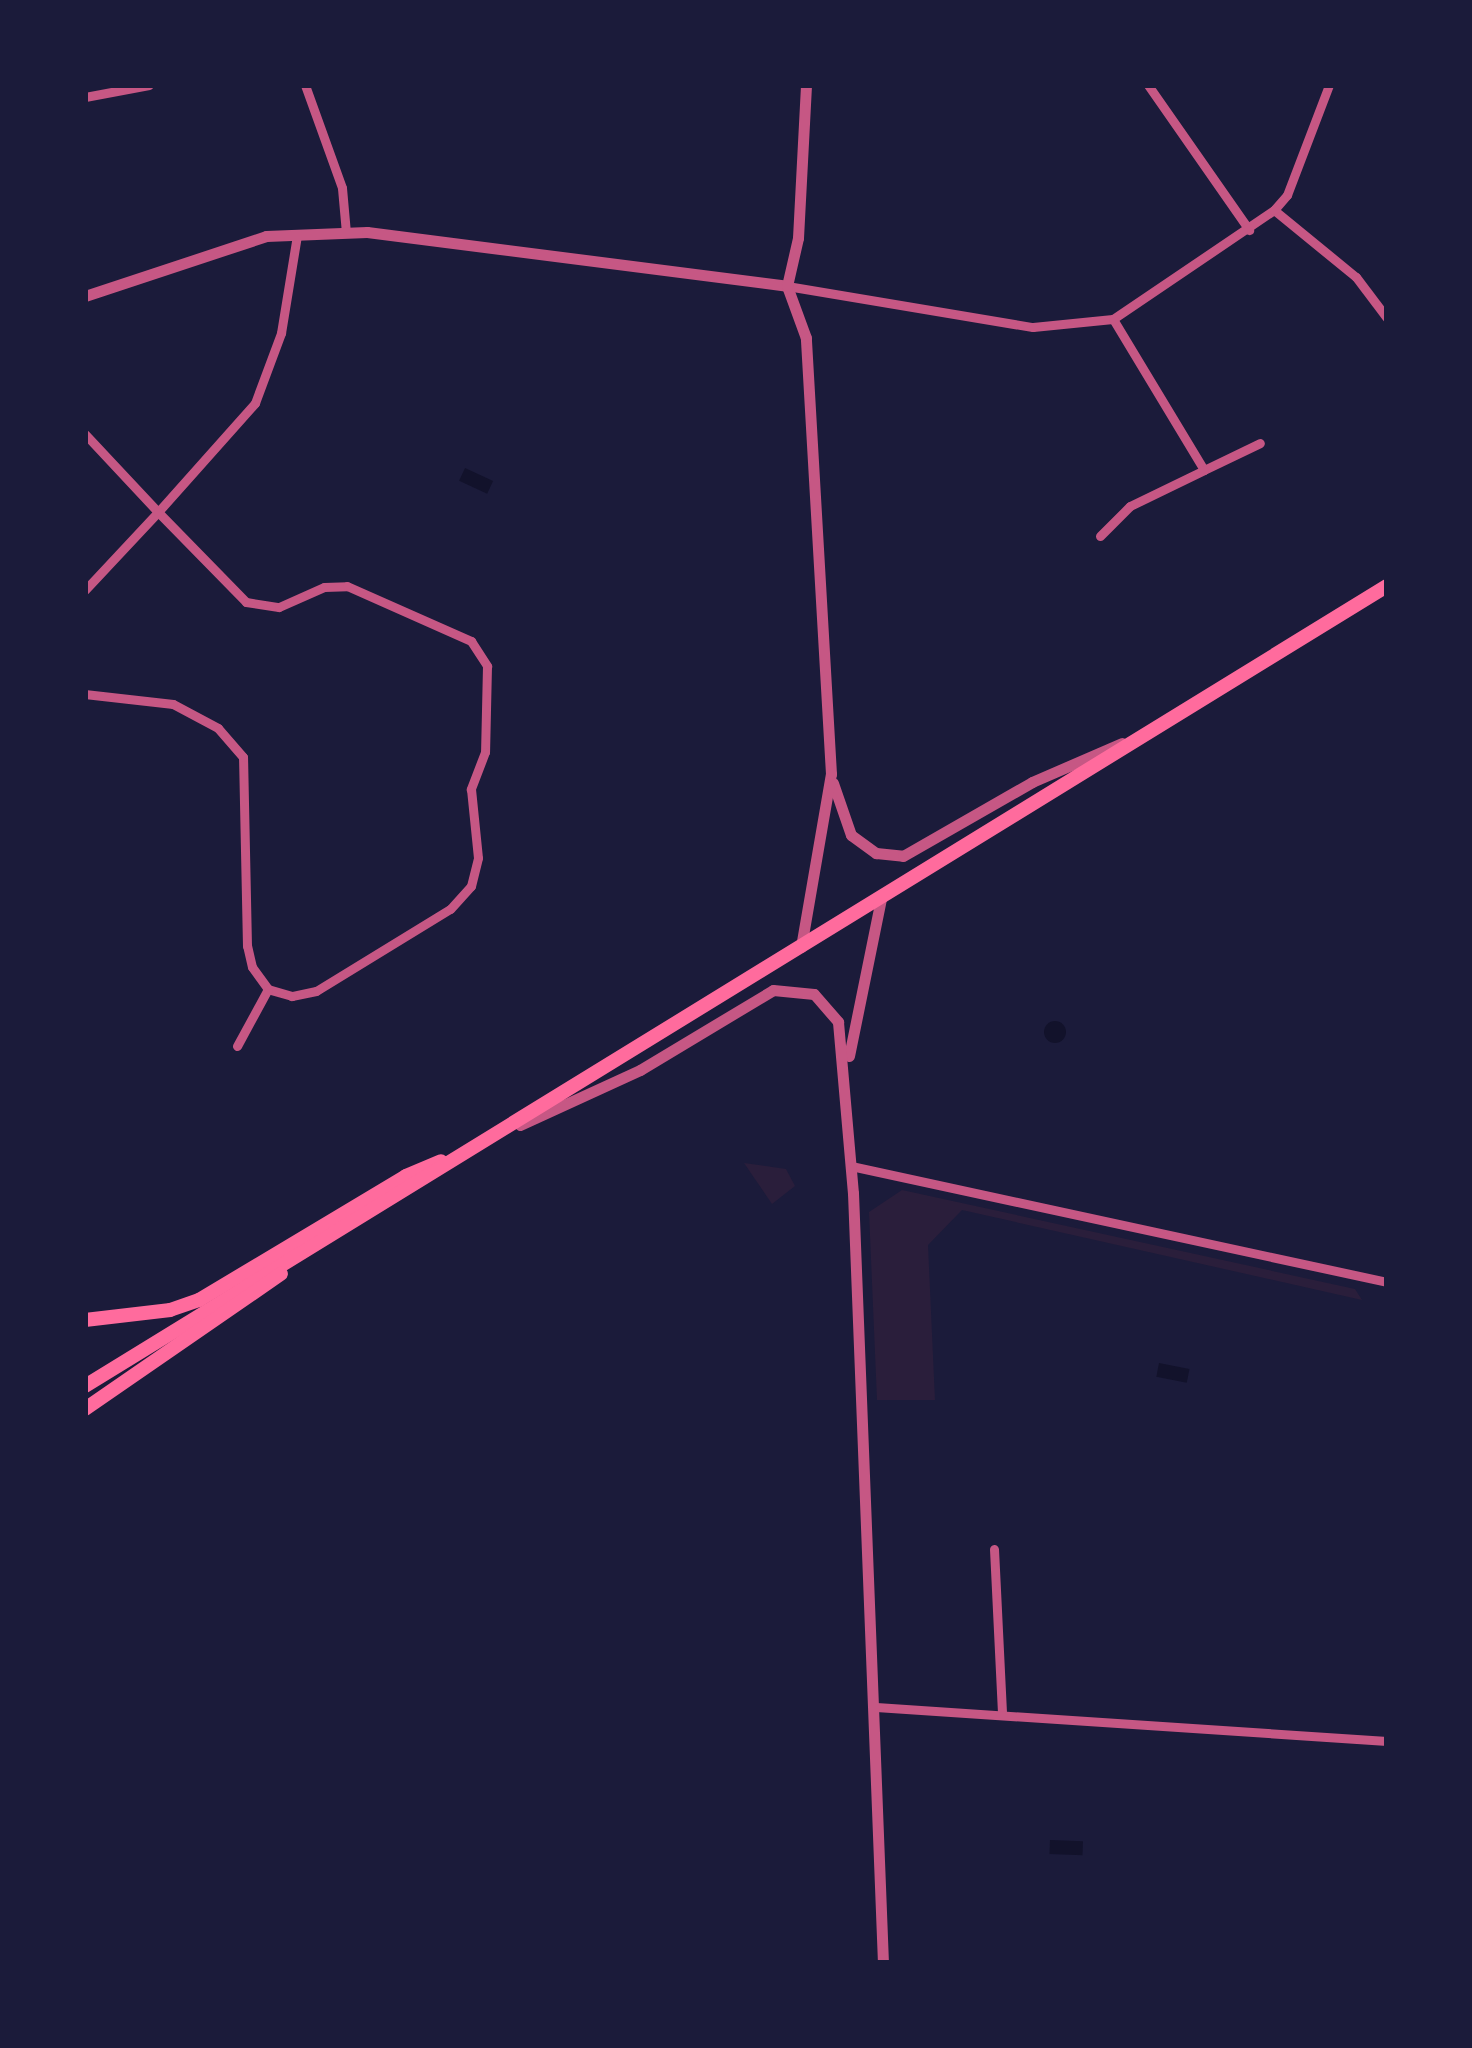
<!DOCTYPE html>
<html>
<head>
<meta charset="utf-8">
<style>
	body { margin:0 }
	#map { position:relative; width:1472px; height:2048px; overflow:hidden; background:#1b1b3a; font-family:"Exo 2",sans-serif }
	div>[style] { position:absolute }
	.green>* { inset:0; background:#2a1e3b }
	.water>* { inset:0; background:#12122b; transform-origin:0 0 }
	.round { border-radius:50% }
	.minor>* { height:9px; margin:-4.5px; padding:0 4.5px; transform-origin:4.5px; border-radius:4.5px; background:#c65784 }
	.tertiary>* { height:11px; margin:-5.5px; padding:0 5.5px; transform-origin:5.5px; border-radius:5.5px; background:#c65784 }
	.primary>* { height:14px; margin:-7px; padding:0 7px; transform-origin:7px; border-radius:7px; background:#ff6b9d }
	span { translate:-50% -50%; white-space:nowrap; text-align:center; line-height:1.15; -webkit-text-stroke:9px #1b1b3a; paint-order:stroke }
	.frame { position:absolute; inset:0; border:88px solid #1b1b3a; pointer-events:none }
</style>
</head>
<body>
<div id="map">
	<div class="green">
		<div style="clip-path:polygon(744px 1163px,786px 1169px,795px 1186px,772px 1204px)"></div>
		<div style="clip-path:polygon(902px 1190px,1355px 1289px,1362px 1300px,962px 1210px,928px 1245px,935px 1400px,877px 1400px,869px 1212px)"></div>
	</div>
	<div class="water">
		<div style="left:465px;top:468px;width:31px;height:14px;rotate:25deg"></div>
		<div class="round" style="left:1044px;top:1021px;width:22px;height:22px"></div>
		<div style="left:1159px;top:1363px;width:31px;height:14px;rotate:11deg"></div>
		<div style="left:1050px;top:1840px;width:33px;height:14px;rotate:2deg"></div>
	</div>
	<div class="minor">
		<div style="left:305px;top:85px;width:109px;rotate:70.2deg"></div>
		<div style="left:342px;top:188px;width:45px;rotate:84.9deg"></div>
		<div style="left:1148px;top:85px;width:177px;rotate:55.1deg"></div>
		<div style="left:85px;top:97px;width:65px;rotate:-10.6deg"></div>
		<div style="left:1274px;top:210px;width:106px;rotate:39.3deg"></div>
		<div style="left:1356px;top:277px;width:51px;rotate:52.9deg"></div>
		<div style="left:787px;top:286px;width:249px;rotate:9.5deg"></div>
		<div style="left:1033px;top:327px;width:80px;rotate:-5.7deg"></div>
		<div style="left:1113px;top:319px;width:194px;rotate:-34.1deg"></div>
		<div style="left:1274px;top:210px;width:20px;rotate:-49deg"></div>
		<div style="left:1287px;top:195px;width:118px;rotate:-69.1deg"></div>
		<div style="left:1113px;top:319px;width:176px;rotate:58.9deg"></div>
		<div style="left:1204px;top:470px;width:62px;rotate:-25.7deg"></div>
		<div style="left:85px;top:434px;width:107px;rotate:46.9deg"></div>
		<div style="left:158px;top:512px;width:146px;rotate:-48.3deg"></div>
		<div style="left:255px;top:403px;width:75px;rotate:-69.6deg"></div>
		<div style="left:281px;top:333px;width:99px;rotate:-80.7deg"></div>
		<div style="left:1100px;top:536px;width:42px;rotate:-45deg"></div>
		<div style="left:1130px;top:506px;width:82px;rotate:-25.9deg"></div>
		<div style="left:85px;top:590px;width:107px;rotate:-46.9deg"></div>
		<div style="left:158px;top:512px;width:126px;rotate:45.6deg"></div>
		<div style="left:246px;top:602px;width:33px;rotate:9deg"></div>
		<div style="left:279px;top:607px;width:49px;rotate:-24deg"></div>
		<div style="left:324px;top:587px;width:23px;rotate:-2deg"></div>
		<div style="left:347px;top:586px;width:136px;rotate:23.9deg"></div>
		<div style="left:471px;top:641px;width:30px;rotate:57deg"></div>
		<div style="left:487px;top:666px;width:86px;rotate:91.3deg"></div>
		<div style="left:485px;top:752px;width:40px;rotate:111deg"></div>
		<div style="left:471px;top:789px;width:69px;rotate:84.2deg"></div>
		<div style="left:478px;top:858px;width:29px;rotate:104deg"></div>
		<div style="left:471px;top:886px;width:31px;rotate:132deg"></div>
		<div style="left:450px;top:909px;width:157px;rotate:148.5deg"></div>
		<div style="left:316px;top:991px;width:25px;rotate:168deg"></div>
		<div style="left:292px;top:996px;width:25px;rotate:-164deg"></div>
		<div style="left:268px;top:989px;width:27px;rotate:-126deg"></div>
		<div style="left:252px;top:967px;width:22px;rotate:-103deg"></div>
		<div style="left:247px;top:946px;width:189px;rotate:-91.2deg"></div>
		<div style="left:243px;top:757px;width:38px;rotate:-131deg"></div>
		<div style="left:218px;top:728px;width:51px;rotate:-151.9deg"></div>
		<div style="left:173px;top:704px;width:89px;rotate:-173.5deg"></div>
		<div style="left:237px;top:1046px;width:65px;rotate:-61.5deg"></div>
		<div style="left:851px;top:1166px;width:548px;rotate:12.21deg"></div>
		<div style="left:994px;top:1549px;width:165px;rotate:87.2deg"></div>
		<div style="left:876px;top:1707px;width:512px;rotate:3.81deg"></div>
	</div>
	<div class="tertiary">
		<div style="left:85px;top:296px;width:191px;rotate:-18.3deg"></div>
		<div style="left:266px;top:236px;width:101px;rotate:-2.3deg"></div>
		<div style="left:367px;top:232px;width:423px;rotate:7.3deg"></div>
		<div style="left:833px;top:783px;width:55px;rotate:70.9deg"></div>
		<div style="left:851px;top:835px;width:31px;rotate:36deg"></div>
		<div style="left:876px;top:853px;width:27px;rotate:6deg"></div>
		<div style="left:903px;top:856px;width:149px;rotate:-29.8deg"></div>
		<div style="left:1032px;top:782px;width:98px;rotate:-23.4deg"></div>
		<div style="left:801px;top:947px;width:176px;rotate:-80.2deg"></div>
		<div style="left:831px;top:774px;width:437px;rotate:-93.3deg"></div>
		<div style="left:806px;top:338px;width:55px;rotate:-110.1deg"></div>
		<div style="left:787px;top:286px;width:49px;rotate:-77.1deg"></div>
		<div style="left:798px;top:238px;width:153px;rotate:-87deg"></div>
		<div style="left:849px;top:1056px;width:160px;rotate:-78.5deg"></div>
		<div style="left:520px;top:1125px;width:132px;rotate:-24.6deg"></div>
		<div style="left:640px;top:1070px;width:155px;rotate:-31deg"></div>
		<div style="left:773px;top:990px;width:41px;rotate:5.6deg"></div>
		<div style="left:814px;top:994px;width:37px;rotate:49deg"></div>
		<div style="left:838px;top:1022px;width:172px;rotate:85deg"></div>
		<div style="left:853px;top:1193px;width:771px;rotate:87.77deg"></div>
	</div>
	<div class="primary">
		<div style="left:85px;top:1320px;width:86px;rotate:-6.7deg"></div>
		<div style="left:170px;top:1310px;width:31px;rotate:-19deg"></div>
		<div style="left:199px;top:1300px;width:241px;rotate:-30.9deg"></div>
		<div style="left:406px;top:1176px;width:38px;rotate:-23deg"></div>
		<div style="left:85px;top:1386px;width:1528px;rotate:-31.57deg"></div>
		<div style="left:85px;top:1409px;width:238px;rotate:-34.6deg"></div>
	</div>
	<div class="frame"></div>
</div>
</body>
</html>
